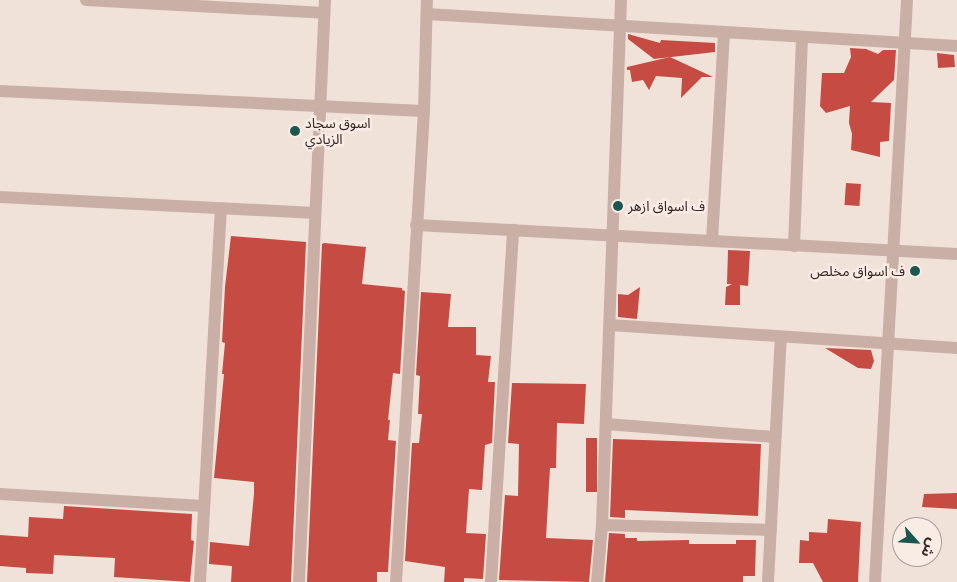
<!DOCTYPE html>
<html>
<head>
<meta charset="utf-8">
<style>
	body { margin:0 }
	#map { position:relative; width:957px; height:582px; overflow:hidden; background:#f1e2d9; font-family:"IBM Plex Sans","Noto Sans Arabic",sans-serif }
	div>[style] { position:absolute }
	.building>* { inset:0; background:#c64b42; transform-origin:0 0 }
	.street>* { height:12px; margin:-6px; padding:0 6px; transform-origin:6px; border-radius:6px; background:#c9afa5 }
	.dots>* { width:14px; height:14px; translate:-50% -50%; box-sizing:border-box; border:2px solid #f9ece5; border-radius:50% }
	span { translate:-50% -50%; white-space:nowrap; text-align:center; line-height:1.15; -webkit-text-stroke:5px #f9ece5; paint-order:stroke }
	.poi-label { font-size:14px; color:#352826 }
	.left { translate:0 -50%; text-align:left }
	.right { translate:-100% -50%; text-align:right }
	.north { position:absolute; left:892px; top:517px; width:50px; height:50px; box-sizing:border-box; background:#f9ece5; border:1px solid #ab9e99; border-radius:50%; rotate:116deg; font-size:14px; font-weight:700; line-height:20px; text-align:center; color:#352826 }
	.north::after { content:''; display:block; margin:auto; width:18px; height:22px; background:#1c5650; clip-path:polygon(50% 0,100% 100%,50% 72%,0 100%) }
</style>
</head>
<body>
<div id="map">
	<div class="building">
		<div style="clip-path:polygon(628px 34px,660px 43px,661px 40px,715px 43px,715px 52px,654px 59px,628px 39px)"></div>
		<div style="clip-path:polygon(850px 48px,866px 49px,878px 54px,883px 50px,896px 50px,894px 80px,871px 102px,891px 103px,889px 141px,880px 142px,880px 157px,851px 150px,852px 134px,849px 123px,850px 106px,826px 113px,820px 106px,822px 73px,844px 73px,851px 57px)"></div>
		<div style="clip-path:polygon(937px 53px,954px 55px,955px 67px,938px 68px)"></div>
		<div style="clip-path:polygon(670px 57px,713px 77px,702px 77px,681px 98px,682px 78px,656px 76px,649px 90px,643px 80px,632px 82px,630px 70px,627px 70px,627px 67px)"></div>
		<div style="left:846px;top:183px;width:15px;height:22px;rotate:4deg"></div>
		<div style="clip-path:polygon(231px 236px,306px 242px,291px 582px,231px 582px,232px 566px,209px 564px,210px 542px,249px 546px,254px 494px,254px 482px,214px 478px,224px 374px,222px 374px,225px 343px,222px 342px,225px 287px)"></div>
		<div style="clip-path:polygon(324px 243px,366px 247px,362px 284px,402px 288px,402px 290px,405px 291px,400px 374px,393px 373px,388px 420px,390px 420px,388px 440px,396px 441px,388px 572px,377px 572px,377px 582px,307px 582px,322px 244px)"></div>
		<div style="clip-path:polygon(728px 250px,750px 251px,748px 286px,740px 285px,740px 305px,725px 305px,726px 287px,732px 284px,727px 284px)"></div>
		<div style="clip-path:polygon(640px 287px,637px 319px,618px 317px,618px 294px,628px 295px)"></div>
		<div style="clip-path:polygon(421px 292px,451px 294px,448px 327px,476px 327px,476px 355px,491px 356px,488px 382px,495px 382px,492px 443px,485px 445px,482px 490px,469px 489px,466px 533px,486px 534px,483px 579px,464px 578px,464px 582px,444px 582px,445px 567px,405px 561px,412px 443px,419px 443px,422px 414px,418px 414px,420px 376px,416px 375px)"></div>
		<div style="clip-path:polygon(825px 348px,871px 350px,874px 361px,871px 369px,858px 368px)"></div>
		<div style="clip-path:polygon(512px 383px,586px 384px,584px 424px,557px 423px,556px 468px,550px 468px,546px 538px,593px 540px,589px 582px,499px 580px,505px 495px,518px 496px,519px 444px,508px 443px)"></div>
		<div style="left:586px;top:438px;width:11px;height:54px"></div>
		<div style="clip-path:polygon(613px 439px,761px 444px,758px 516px,625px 510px,625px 518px,610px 517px)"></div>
		<div style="clip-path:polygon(957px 493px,957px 509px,922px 507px,924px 494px)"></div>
		<div style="clip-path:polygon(64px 506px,192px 514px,191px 540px,194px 541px,190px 582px,114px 577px,115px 558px,54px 555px,53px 574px,26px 573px,26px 568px,0 566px,0 535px,28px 537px,29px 517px,63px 519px)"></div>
		<div style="clip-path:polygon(828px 519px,861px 522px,858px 582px,823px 582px,813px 563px,799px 563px,800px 540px,809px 541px,809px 532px,827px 533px)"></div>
		<div style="clip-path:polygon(609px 533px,625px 534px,625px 538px,637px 538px,637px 541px,689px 540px,689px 544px,736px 544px,736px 540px,756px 540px,755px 576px,743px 576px,743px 582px,605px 582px)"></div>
	</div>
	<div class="street">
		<div style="left:86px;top:0;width:238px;rotate:3.1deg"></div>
		<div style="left:427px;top:14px;width:531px;rotate:3.46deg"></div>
		<div style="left:0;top:91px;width:424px;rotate:2.7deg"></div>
		<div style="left:0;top:197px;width:315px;rotate:2.9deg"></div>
		<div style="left:416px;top:225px;width:542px;rotate:3.07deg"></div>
		<div style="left:712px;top:241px;width:209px;rotate:-86.7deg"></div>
		<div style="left:794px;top:246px;width:209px;rotate:-87.8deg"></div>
		<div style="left:610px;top:325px;width:348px;rotate:3.8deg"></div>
		<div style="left:606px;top:424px;width:170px;rotate:4.4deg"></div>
		<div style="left:0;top:494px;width:204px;rotate:3.4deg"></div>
		<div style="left:602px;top:525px;width:169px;rotate:1.7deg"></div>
		<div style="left:200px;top:582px;width:373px;rotate:-86.8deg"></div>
		<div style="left:299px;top:582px;width:583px;rotate:-87.44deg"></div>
		<div style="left:396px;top:582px;width:472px;rotate:-86.6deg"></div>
		<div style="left:424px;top:111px;width:111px;rotate:-88.5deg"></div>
		<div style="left:491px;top:582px;width:353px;rotate:-86.4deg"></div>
		<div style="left:597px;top:582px;width:57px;rotate:-85deg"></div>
		<div style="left:602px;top:525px;width:525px;rotate:-87.93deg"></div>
		<div style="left:768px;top:582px;width:245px;rotate:-87deg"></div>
		<div style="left:875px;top:582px;width:583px;rotate:-86.85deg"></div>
	</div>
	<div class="dots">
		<div style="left:295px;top:131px;background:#1c5650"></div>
		<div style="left:618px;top:206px;background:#1c5650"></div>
		<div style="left:915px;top:271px;background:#1c5650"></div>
	</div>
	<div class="poi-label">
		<span class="left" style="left:305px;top:131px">اسوق سجاد<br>الزيادي</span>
		<span class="left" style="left:628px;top:206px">ف اسواق ازهر</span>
		<span class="right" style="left:905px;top:271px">ف اسواق مخلص</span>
	</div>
	<div class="north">ش</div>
</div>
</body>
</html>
